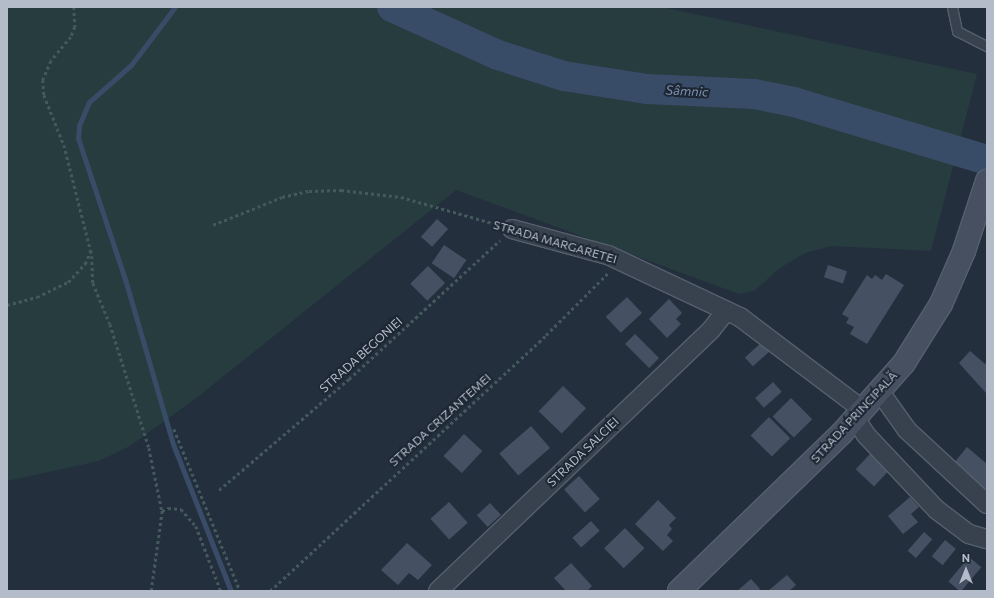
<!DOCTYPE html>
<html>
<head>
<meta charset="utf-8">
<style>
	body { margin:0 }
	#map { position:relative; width:994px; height:598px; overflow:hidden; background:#242f3e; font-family:Commissioner,sans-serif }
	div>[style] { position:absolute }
	.green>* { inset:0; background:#263c3f }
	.stream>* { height:5px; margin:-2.5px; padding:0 2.5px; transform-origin:2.5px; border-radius:2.5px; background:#394c67 }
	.river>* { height:30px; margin:-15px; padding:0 15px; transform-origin:15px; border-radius:15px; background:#394c67 }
	.building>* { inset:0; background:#455162; transform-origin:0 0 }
	.path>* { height:2.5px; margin-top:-1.25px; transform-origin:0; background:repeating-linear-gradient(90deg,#44595c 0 3px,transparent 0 6px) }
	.roads { filter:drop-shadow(1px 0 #565f6c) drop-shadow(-1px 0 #565f6c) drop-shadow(0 1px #565f6c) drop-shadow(0 -1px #565f6c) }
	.lane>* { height:9px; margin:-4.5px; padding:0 4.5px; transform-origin:4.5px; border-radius:4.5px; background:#38414e }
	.street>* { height:18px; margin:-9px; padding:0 9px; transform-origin:9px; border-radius:9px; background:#38414e }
	.secondary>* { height:22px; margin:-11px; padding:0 11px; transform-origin:11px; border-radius:11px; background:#465061 }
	span { translate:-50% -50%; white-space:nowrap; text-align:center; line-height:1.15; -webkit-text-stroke:4px #1d2633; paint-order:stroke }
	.street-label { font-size:12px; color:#b4bcc9 }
	.water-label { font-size:13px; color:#7c92b1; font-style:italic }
	.frame { position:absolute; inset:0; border:8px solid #b4bcc9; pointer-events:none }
	.north { position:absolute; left:946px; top:550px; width:40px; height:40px; -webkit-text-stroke:3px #1d2633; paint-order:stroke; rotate:0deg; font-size:11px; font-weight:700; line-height:16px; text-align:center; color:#b4bcc9 }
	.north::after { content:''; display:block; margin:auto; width:14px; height:18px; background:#b4bcc9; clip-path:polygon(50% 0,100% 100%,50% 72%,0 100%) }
</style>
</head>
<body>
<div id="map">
	<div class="green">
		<div style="clip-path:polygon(7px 7px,662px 7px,977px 74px,931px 251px,832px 246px,805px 253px,780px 268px,754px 291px,739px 294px,456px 190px,199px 396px,130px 446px,99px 461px,7px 481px)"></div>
	</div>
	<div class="stream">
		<div style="left:175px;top:7px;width:73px;rotate:127.2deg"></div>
		<div style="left:131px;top:65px;width:56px;rotate:138.6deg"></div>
		<div style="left:89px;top:102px;width:25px;rotate:113deg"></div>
		<div style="left:79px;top:125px;width:13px;rotate:94deg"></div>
		<div style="left:78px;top:138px;width:149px;rotate:71.6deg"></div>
		<div style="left:125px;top:279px;width:172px;rotate:73.8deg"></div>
		<div style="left:173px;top:444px;width:158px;rotate:68.5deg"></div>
	</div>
	<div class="river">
		<div style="left:392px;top:7px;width:116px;rotate:24.4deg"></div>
		<div style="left:498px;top:55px;width:69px;rotate:17.7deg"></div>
		<div style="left:564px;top:76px;width:84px;rotate:8.9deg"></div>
		<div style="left:647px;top:89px;width:107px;rotate:2.7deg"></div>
		<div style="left:754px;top:94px;width:41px;rotate:11.3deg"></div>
		<div style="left:794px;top:102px;width:202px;rotate:16.7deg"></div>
	</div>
	<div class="building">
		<div style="left:437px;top:219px;width:15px;height:24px;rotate:42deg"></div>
		<div style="left:444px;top:245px;width:27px;height:22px;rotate:34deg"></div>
		<div style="left:828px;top:265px;width:20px;height:13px;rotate:18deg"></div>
		<div style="left:428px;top:266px;width:24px;height:25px;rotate:45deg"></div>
		<div style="clip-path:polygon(886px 274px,904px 285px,867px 344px,850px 334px,854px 327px,846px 323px,849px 318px,842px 314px,867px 275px,872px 279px,875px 275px,882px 280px)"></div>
		<div style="left:627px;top:297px;width:22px;height:29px;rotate:47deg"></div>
		<div style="clip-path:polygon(669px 299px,682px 313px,676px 319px,681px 324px,667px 338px,649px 319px)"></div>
		<div style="left:635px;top:334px;width:34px;height:14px;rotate:45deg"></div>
		<div style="left:762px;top:342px;width:12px;height:23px;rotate:48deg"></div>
		<div style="clip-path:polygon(970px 351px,985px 364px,987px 362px,986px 393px,959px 363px)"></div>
		<div style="left:773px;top:382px;width:13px;height:24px;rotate:48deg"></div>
		<div style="left:563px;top:386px;width:32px;height:35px;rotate:44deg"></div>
		<div style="left:791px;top:398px;width:30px;height:26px;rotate:45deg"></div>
		<div style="left:769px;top:417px;width:30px;height:26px;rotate:45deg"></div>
		<div style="left:531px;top:426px;width:29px;height:42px;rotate:49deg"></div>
		<div style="left:464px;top:434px;width:25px;height:30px;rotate:43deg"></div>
		<div style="clip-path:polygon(967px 447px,987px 464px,987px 491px,954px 463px)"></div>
		<div style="left:870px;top:454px;width:25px;height:21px;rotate:43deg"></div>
		<div style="left:579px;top:476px;width:31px;height:20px;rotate:48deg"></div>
		<div style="clip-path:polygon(910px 497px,919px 507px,911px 514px,918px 522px,903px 534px,888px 516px)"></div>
		<div style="clip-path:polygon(658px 500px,676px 518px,669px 525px,672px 529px,667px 535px,673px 541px,663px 551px,635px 524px)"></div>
		<div style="left:449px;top:502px;width:28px;height:25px;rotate:48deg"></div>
		<div style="left:490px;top:503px;width:16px;height:18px;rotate:47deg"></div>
		<div style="left:591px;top:521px;width:13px;height:25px;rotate:48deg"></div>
		<div style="left:625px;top:528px;width:28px;height:29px;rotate:46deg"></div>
		<div style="left:924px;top:532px;width:11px;height:25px;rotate:41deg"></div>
		<div style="left:945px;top:540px;width:14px;height:21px;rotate:39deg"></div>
		<div style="clip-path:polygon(407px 543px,432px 565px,418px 580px,409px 573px,398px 585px,381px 570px)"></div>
		<div style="left:969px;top:557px;width:16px;height:32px;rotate:40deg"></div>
		<div style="clip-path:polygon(571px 563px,592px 586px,587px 591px,566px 591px,554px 578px)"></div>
		<div style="clip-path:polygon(787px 575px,796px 585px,789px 591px,768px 591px)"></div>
		<div style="clip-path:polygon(751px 579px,760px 589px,758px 591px,737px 591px)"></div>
	</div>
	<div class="path">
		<div style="left:74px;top:7px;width:20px;rotate:87deg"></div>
		<div style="left:75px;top:27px;width:11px;rotate:112deg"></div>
		<div style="left:71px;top:37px;width:31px;rotate:130deg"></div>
		<div style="left:51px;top:61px;width:21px;rotate:113deg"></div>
		<div style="left:43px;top:80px;width:15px;rotate:86deg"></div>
		<div style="left:44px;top:95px;width:54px;rotate:68.2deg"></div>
		<div style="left:64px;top:145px;width:114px;rotate:75.8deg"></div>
		<div style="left:92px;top:256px;width:27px;rotate:88deg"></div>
		<div style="left:93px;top:283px;width:44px;rotate:67.5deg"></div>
		<div style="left:110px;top:324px;width:130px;rotate:72.5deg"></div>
		<div style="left:149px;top:448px;width:64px;rotate:78.3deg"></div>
		<div style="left:213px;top:225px;width:74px;rotate:-22.1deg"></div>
		<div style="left:282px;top:197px;width:28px;rotate:-13deg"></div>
		<div style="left:309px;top:191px;width:32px;rotate:-2deg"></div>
		<div style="left:341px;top:190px;width:60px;rotate:6.7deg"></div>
		<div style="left:401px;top:197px;width:99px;rotate:15.9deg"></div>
		<div style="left:7px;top:305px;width:31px;rotate:-15deg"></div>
		<div style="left:37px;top:297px;width:34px;rotate:-26deg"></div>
		<div style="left:68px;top:282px;width:25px;rotate:-47deg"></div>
		<div style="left:85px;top:264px;width:15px;rotate:-67deg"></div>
		<div style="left:174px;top:429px;width:175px;rotate:67.8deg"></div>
		<div style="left:219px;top:490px;width:171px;rotate:-40.5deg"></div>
		<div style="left:349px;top:379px;width:205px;rotate:-42.6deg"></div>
		<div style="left:151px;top:591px;width:81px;rotate:-82.2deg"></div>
		<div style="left:162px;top:511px;width:7px;rotate:-27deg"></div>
		<div style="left:168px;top:508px;width:13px;rotate:4deg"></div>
		<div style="left:181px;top:509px;width:23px;rotate:49deg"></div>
		<div style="left:196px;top:526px;width:70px;rotate:69deg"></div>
		<div style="left:270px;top:591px;width:376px;rotate:-42.8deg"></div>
		<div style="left:546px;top:335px;width:88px;rotate:-45deg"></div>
	</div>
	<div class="roads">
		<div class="lane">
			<div style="left:952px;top:7px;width:25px;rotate:78deg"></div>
			<div style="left:957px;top:31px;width:34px;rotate:27deg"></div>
		</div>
		<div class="street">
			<div style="left:512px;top:229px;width:99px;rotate:15.2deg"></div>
			<div style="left:608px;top:255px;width:146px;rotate:25.2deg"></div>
			<div style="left:740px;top:317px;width:154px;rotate:37.1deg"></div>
			<div style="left:880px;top:392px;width:47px;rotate:54.6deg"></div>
			<div style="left:907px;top:430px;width:109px;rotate:42.8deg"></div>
			<div style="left:855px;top:418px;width:20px;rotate:57deg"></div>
			<div style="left:866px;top:435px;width:103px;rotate:46.6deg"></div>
			<div style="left:937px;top:510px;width:40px;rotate:37deg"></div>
			<div style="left:969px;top:534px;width:19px;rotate:16deg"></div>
			<div style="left:438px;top:591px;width:378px;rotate:-43.7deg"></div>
			<div style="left:711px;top:330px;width:24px;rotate:-52deg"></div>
		</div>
		<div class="secondary">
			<div style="left:679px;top:591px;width:226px;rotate:-44.1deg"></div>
			<div style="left:841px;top:434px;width:95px;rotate:-48.4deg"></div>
			<div style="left:904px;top:363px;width:70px;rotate:-57.9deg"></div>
			<div style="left:941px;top:304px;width:58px;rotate:-66.5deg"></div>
			<div style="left:964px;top:251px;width:74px;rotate:-71.8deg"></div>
		</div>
	</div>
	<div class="street-label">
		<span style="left:555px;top:242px;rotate:16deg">STRADA MARGARETEI</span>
		<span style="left:361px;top:355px;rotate:-42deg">STRADA BEGONIEI</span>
		<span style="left:854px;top:417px;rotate:-47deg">STRADA PRINCIPALĂ</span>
		<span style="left:440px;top:420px;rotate:-42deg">STRADA CRIZANTEMEI</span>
		<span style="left:583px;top:452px;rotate:-44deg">STRADA SALCIEI</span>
	</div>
	<div class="water-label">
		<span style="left:687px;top:91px;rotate:3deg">Sâmnic</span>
	</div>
	<div class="frame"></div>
	<div class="north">N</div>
</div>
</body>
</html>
